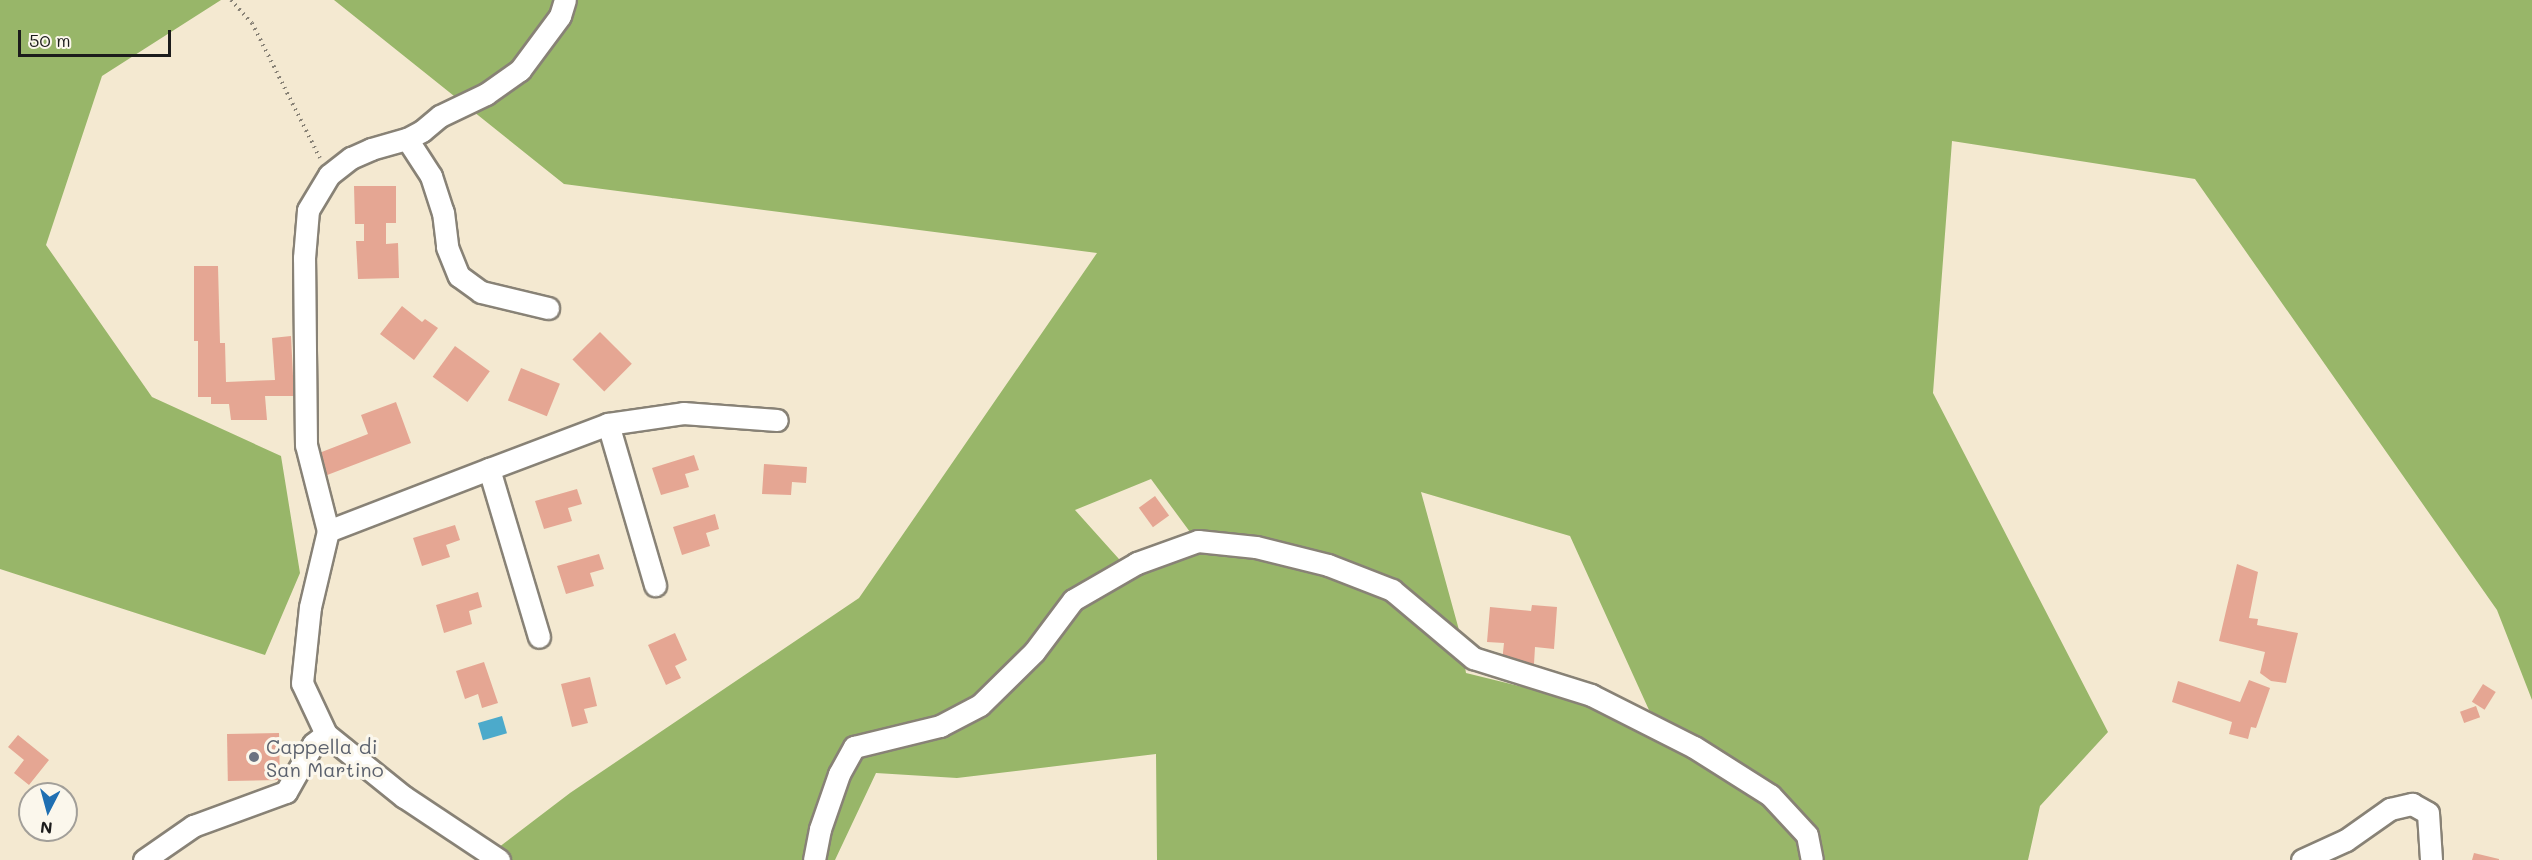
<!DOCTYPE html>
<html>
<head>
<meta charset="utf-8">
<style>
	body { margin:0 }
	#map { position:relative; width:2532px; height:860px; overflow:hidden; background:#f4e9d1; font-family:Mali,sans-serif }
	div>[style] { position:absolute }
	.forest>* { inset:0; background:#98b669 }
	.water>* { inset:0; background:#4caacb; transform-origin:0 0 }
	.building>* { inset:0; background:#e5a693; transform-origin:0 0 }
	.path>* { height:4px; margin-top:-2px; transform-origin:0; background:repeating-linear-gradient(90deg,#888276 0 1.5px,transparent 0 6px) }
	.roads { filter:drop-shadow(2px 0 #888276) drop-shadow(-2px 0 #888276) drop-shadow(0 2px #888276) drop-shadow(0 -2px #888276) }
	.minor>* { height:21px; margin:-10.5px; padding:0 10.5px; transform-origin:10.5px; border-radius:10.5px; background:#fff }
	.dots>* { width:16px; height:16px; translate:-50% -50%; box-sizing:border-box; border:3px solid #fbf7ec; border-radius:50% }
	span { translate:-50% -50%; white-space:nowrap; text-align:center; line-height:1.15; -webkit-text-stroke:6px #fbf7ec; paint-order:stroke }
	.worship-label { font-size:20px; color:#5b616d }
	.left { translate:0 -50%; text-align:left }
	.north { position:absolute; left:18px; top:782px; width:60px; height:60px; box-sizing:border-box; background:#fbf7ec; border:2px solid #a29f99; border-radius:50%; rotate:186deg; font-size:16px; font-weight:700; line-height:24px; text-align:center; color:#1c1c1c }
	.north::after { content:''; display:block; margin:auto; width:21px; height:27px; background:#1f6fb2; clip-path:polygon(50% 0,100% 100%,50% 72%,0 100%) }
	.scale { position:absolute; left:18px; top:30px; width:153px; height:27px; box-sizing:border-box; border:3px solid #1c1c1c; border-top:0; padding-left:8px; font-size:18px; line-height:21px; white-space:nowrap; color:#1c1c1c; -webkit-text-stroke:4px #fbf7ec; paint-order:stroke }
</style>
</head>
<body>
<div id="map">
	<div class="forest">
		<div style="clip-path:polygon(0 0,221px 0,102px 76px,46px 245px,152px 397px,281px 456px,300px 573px,265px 655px,0 569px)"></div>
		<div style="clip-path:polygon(evenodd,334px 0,2532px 0,2532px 700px,2497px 610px,2195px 179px,1952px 141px,1933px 393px,2108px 732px,2040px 806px,2028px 860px,1157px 860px,1156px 754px,957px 778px,876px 773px,835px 860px,482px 860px,570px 793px,859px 598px,1097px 253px,564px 184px,334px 0,1151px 479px,1190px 532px,1136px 578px,1075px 510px,1151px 479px,334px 0,1421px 492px,1570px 536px,1649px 710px,1779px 790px,1588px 703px,1466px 673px,1459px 630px,1421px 492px)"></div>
	</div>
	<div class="water">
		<div style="left:502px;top:716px;width:18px;height:25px;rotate:74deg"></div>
	</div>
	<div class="building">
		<div style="clip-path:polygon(354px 186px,396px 186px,396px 223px,386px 223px,386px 244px,398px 243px,399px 278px,358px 279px,356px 241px,364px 241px,364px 224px,355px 224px)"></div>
		<div style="clip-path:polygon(194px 266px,218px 266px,220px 343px,225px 343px,226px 382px,275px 380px,272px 338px,291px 336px,294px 396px,265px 396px,267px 420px,231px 420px,229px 404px,211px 404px,211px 397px,198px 397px,198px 341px,194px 341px)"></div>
		<div style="clip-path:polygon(402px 306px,422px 322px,425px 319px,438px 328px,414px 360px,380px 334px)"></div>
		<div style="left:600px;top:332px;width:45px;height:39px;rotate:45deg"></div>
		<div style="left:455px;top:346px;width:43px;height:38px;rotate:36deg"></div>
		<div style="left:521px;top:368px;width:42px;height:35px;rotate:22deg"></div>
		<div style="clip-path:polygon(396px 402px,411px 443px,322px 477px,314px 455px,368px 434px,361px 415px)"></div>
		<div style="clip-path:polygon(694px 455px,699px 470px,685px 474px,689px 487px,661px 495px,652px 468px)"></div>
		<div style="clip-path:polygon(764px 464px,807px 467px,806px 483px,792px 482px,791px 495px,762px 494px)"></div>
		<div style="clip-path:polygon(577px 489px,582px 504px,568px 508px,572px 521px,544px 529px,535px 501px)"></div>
		<div style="left:1155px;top:496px;width:24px;height:20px;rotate:54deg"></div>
		<div style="clip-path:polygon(715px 514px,719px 529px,706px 533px,710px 546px,682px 555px,673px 527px)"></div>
		<div style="clip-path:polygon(455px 525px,460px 540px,446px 545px,450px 557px,422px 566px,413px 538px)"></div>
		<div style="clip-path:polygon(599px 554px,604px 569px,590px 573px,594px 586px,566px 594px,557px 566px)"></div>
		<div style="clip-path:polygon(2237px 564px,2258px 572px,2249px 618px,2258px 619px,2257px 625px,2298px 633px,2286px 683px,2271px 681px,2260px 673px,2265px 652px,2219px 641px)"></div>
		<div style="clip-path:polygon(478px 592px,482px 607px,469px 611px,472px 624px,444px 633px,436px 605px)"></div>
		<div style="clip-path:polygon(1532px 605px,1557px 607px,1554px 649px,1535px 647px,1534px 664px,1502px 662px,1504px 643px,1487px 642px,1490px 607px,1531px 611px)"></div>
		<div style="clip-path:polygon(675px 633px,687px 660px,675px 666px,681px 678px,666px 685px,648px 645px)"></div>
		<div style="clip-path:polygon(484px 662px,498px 703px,482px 708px,478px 694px,465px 699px,456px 671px)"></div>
		<div style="clip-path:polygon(590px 677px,597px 706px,584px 709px,588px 723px,572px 727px,561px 684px)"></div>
		<div style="clip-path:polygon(2249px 680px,2270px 688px,2256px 728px,2251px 727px,2248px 739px,2229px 734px,2232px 722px,2172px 702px,2178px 681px,2240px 702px)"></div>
		<div style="left:2483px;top:684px;width:15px;height:21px;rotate:32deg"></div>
		<div style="left:2476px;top:706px;width:12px;height:17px;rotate:70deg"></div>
		<div style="left:279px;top:733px;width:47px;height:52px;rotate:89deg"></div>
		<div style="clip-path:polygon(18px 735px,49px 760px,29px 785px,14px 773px,24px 760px,8px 747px)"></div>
		<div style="clip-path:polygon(2474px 853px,2499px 859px,2499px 860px,2472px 860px)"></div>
	</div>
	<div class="path">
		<div style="left:231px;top:0;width:31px;rotate:48deg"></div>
		<div style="left:252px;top:23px;width:151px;rotate:63.3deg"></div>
	</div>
	<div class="roads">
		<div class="minor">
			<div style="left:407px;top:139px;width:44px;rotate:57deg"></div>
			<div style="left:431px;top:176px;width:38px;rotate:72deg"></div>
			<div style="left:443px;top:212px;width:35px;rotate:83deg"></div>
			<div style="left:447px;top:247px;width:31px;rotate:68deg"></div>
			<div style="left:459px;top:276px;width:27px;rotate:36deg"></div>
			<div style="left:481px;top:292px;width:69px;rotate:13.4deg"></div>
			<div style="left:608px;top:424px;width:168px;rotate:73.7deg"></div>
			<div style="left:489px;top:469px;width:127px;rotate:-20.7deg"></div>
			<div style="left:608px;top:424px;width:76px;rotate:-8.3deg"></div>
			<div style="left:683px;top:413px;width:94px;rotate:4.3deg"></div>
			<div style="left:328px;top:531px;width:173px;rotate:-21.1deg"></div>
			<div style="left:489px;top:469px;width:175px;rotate:73.4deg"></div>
			<div style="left:144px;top:860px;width:60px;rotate:-34.8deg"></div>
			<div style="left:193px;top:826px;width:99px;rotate:-20.1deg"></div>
			<div style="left:286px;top:792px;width:55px;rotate:-60.6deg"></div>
			<div style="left:313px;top:744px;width:16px;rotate:-38deg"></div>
			<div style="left:499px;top:860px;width:114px;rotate:-146.4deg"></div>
			<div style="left:404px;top:797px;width:100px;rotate:-141.1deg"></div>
			<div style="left:326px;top:734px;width:56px;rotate:-115.2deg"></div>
			<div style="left:302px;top:683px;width:76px;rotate:-84deg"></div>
			<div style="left:310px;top:607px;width:78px;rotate:-76.7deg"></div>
			<div style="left:328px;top:531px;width:89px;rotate:-104.3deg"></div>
			<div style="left:306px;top:445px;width:187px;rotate:-90.6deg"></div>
			<div style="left:304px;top:258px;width:48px;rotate:-85.2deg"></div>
			<div style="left:308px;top:210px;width:41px;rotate:-59deg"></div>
			<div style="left:329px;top:175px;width:28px;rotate:-38deg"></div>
			<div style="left:351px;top:158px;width:22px;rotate:-24deg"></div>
			<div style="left:371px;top:149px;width:37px;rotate:-16deg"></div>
			<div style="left:407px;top:139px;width:17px;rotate:-28deg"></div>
			<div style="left:422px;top:131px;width:23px;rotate:-40deg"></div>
			<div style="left:440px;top:116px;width:51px;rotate:-25.6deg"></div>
			<div style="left:486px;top:94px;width:42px;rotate:-35.2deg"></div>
			<div style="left:520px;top:70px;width:67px;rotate:-53.5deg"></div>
			<div style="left:560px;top:16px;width:17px;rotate:-73deg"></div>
			<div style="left:814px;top:860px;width:32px;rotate:-79deg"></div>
			<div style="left:820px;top:829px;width:58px;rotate:-70.9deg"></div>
			<div style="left:839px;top:774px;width:31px;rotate:-61deg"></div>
			<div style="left:854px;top:747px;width:89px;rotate:-13.7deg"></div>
			<div style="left:940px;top:726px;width:45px;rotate:-27.7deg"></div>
			<div style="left:980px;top:705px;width:76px;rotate:-44.5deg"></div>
			<div style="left:1034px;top:652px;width:65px;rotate:-53.1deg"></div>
			<div style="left:1073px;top:600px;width:74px;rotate:-30deg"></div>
			<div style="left:1137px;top:563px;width:65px;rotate:-19.8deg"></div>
			<div style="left:1198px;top:541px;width:58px;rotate:5.9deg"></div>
			<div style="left:1256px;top:547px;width:74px;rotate:14deg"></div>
			<div style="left:1328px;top:565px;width:69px;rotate:21.3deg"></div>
			<div style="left:1392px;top:590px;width:106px;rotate:40deg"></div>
			<div style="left:1473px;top:658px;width:124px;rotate:17.4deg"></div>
			<div style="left:1591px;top:695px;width:115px;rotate:26.8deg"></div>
			<div style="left:1694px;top:747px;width:90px;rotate:32.3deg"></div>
			<div style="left:1770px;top:795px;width:54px;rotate:47.2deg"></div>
			<div style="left:1807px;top:835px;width:25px;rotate:79deg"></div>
			<div style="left:2302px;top:860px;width:48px;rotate:-24.4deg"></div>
			<div style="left:2346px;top:840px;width:54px;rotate:-35.2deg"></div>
			<div style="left:2390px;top:809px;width:23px;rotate:-13deg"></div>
			<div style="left:2412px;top:804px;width:18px;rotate:29deg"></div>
			<div style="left:2428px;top:813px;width:47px;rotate:86.3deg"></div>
		</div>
	</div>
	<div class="dots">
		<div style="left:254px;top:757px;background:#6b7280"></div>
	</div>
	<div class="worship-label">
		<span class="left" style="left:266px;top:758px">Cappella di<br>San Martino</span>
	</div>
	<div class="north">N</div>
	<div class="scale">50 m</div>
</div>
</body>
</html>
